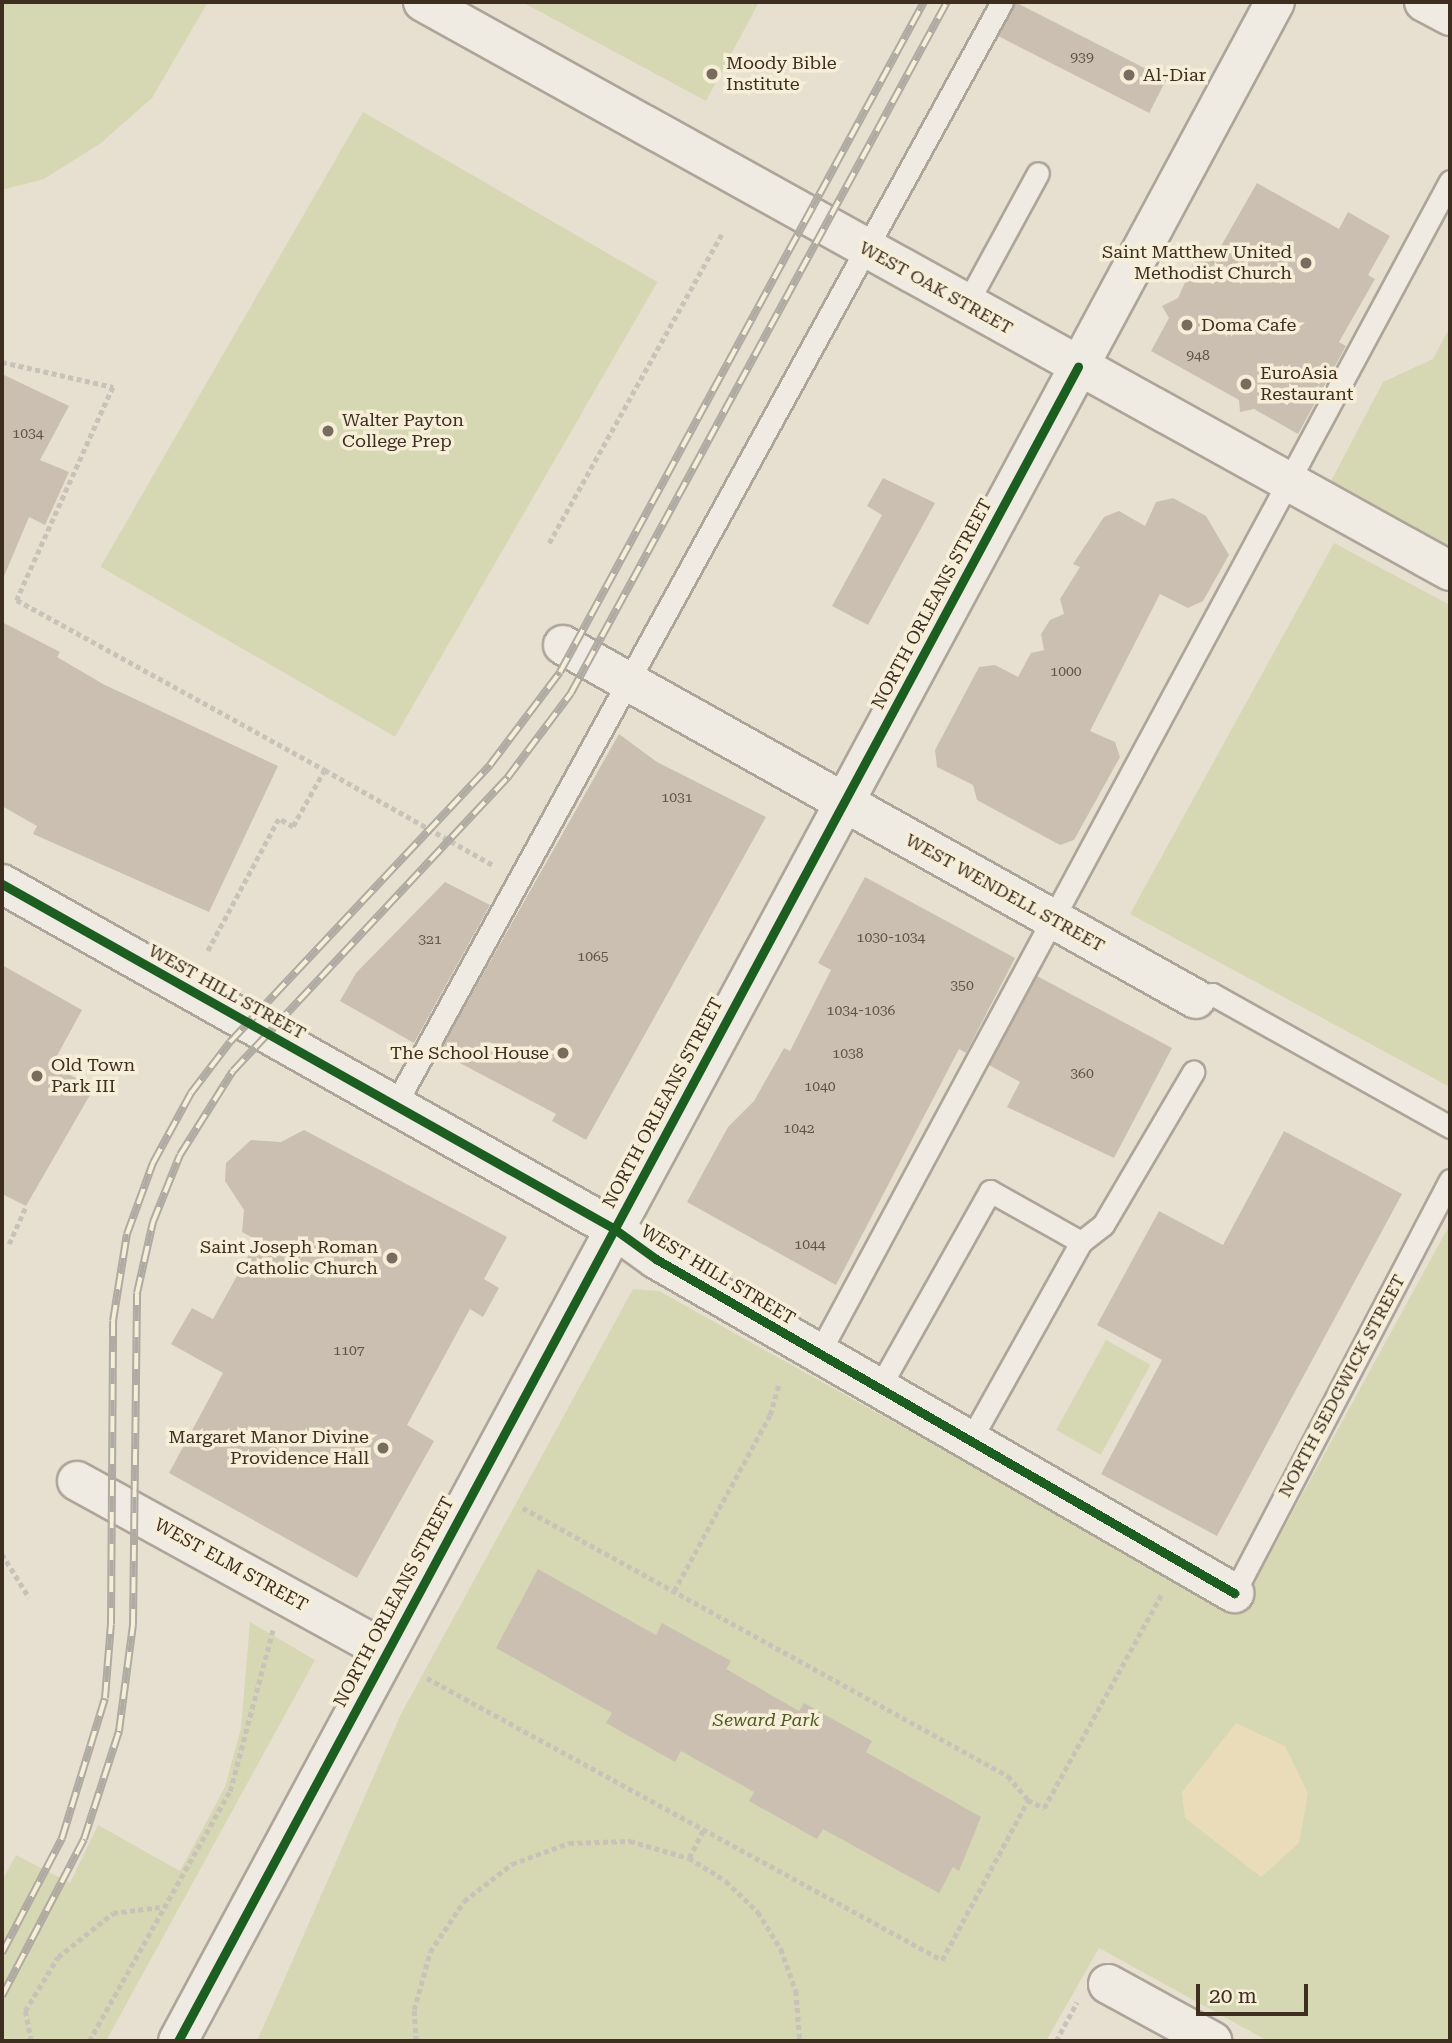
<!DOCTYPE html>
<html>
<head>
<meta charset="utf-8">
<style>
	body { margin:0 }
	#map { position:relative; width:1452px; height:2043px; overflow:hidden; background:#e7e0d1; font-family:"Roboto Serif",serif }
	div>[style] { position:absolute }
	.green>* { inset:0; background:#d6d7b3; transform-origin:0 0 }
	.sand>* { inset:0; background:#eadcb9 }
	.building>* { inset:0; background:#cbbfb2; transform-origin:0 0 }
	.path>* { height:4.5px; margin-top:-2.25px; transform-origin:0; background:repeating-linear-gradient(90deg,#c8c2b9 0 5px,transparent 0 8.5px) }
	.roads { filter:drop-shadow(2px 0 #ada599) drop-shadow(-2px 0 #ada599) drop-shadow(0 2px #ada599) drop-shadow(0 -2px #ada599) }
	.service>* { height:21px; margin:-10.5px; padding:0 10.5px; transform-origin:10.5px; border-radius:10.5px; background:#efebe3 }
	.minor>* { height:38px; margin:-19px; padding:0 19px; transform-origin:19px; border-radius:19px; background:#efebe3 }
	.tertiary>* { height:38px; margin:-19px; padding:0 19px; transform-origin:19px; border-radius:19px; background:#efebe3 }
	.rail>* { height:8px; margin-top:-4px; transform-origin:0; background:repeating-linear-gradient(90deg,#f7eed8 0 16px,#afaaa2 0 32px); box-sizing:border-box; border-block:2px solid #afaaa2 }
	.cycleway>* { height:9px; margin:-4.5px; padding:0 4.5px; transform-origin:4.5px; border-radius:4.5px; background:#1b5e20 }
	.dots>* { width:19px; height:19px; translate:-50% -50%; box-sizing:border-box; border:4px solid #f7eed8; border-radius:50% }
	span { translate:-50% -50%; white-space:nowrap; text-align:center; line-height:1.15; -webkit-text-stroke:7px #f7eed8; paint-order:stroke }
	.number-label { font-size:14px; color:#605244 }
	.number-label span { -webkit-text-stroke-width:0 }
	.poi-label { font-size:18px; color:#3d2e20 }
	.left { translate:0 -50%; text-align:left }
	.right { translate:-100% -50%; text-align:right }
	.street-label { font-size:18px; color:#3d2e20 }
	.park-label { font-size:18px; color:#4d5a26; font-style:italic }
	.frame { position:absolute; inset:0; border:4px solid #3d2e20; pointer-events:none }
	.scale { position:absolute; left:1196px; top:1984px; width:112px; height:32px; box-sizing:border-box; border:4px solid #3d2e20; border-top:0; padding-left:9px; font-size:21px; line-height:24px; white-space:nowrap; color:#3d2e20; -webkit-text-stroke:5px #f7eed8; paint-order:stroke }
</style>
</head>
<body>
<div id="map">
	<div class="green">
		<div style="clip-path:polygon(2px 2px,208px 2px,152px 98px,101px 143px,44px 179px,2px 190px)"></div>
		<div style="clip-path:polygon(522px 2px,759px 2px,706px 101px)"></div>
		<div style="left:363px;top:112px;width:340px;height:525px;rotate:30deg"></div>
		<div style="clip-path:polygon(1450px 327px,1450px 549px,1329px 485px,1383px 382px,1433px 359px)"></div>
		<div style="clip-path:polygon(1334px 543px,1450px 605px,1450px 1087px,1130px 914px)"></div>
		<div style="clip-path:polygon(1450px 1224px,1450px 2041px,1268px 2041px,1099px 1948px,1046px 2041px,257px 2041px,401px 1714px,633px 1289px,659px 1291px,1237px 1614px)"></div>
		<div style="left:1106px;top:1340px;width:51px;height:103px;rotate:29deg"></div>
		<div style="clip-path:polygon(250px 1622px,315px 1660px,106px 2041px,2px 2041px,2px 1881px,16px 1855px,70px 1883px,98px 1825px,180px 1871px,225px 1787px,241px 1728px)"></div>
	</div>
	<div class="sand">
		<div style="clip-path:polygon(1236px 1723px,1285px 1746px,1308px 1793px,1299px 1843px,1261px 1877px,1185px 1818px,1182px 1792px)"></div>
	</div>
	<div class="building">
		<div style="left:1015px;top:2px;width:170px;height:38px;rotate:27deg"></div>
		<div style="clip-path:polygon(1257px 183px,1339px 229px,1348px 212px,1390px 236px,1368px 275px,1375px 279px,1339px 342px,1346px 346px,1298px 434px,1254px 409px,1240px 412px,1239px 400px,1151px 351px,1169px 318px,1162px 306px,1178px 298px,1194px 262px,1221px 246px)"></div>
		<div style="clip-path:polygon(2px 374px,69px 406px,40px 460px,69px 472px,45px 525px,29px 517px,2px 581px)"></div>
		<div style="clip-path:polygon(883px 478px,935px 503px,868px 625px,832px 606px,882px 515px,867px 506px)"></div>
		<div style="clip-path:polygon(1173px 498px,1206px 516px,1229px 555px,1203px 601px,1188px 608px,1160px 594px,1090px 731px,1115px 742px,1120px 757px,1074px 840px,1060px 845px,977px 800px,973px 785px,937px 767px,935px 750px,979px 667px,995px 665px,1018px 677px,1031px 653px,1044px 650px,1041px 634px,1050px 620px,1064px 614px,1060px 599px,1080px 567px,1073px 564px,1104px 517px,1119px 511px,1145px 526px,1156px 502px)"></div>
		<div style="clip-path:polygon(2px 622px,60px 652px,57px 657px,103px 684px,278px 766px,209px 912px,33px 834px,37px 826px,2px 806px)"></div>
		<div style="clip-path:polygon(619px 734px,657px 762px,766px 817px,586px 1140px,552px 1121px,556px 1114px,439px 1052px)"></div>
		<div style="clip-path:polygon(865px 877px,1015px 958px,966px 1053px,959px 1049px,836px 1285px,687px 1202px,728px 1127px,754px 1101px,784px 1048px,790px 1051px,831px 970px,818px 963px)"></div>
		<div style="clip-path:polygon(445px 882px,490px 905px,414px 1043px,340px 1001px,356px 973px)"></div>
		<div style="clip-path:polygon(2px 965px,82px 1010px,52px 1065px,94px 1088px,26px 1206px,2px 1194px)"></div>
		<div style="clip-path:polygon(1037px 976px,1172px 1048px,1114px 1158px,1007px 1107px,1020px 1082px,989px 1065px)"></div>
		<div style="clip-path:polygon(304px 1130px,507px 1237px,484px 1279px,499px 1288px,483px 1317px,470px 1309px,407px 1425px,434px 1441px,357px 1578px,169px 1473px,223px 1373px,171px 1344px,192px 1308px,213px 1319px,257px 1240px,242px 1232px,244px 1210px,225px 1181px,226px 1163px,251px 1140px,281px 1142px)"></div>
		<div style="clip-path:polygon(1284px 1131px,1402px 1194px,1217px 1536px,1101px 1474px,1162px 1360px,1097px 1325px,1159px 1211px,1223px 1245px)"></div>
		<div style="clip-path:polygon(538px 1569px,656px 1635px,662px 1623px,731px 1661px,726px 1669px,799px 1711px,804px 1703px,872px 1741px,866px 1752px,981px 1817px,959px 1871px,953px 1867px,939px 1893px,823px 1829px,817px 1839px,749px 1801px,754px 1792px,681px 1751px,675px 1762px,606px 1723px,612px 1713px,496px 1648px)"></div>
	</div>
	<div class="path">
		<div style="left:2px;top:362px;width:114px;rotate:12.7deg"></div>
		<div style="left:113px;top:387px;width:234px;rotate:114.3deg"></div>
		<div style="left:17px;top:600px;width:352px;rotate:28.9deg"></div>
		<div style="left:325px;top:770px;width:65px;rotate:119.3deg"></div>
		<div style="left:293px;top:827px;width:16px;rotate:-150deg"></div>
		<div style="left:279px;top:819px;width:150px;rotate:118.3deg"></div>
		<div style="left:549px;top:543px;width:356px;rotate:-60.8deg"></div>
		<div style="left:325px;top:770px;width:195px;rotate:29.5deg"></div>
		<div style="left:9px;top:1244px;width:42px;rotate:-65.9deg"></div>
		<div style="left:523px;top:1508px;width:554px;rotate:28.92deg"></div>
		<div style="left:1008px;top:1776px;width:31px;rotate:50deg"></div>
		<div style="left:2px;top:1554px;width:51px;rotate:57.9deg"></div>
		<div style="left:674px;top:1591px;width:200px;rotate:-61.4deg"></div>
		<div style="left:770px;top:1415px;width:32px;rotate:-74deg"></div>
		<div style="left:427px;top:1678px;width:587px;rotate:28.7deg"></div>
		<div style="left:942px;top:1960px;width:182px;rotate:-61.7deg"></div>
		<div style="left:1028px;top:1800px;width:18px;rotate:27deg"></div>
		<div style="left:1044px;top:1808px;width:245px;rotate:-61.2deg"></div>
		<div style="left:689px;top:1858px;width:31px;rotate:-63deg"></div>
		<div style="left:31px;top:2041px;width:31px;rotate:-101deg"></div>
		<div style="left:25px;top:2011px;width:63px;rotate:-58.6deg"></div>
		<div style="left:58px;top:1957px;width:70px;rotate:-38.7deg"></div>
		<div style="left:113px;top:1913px;width:47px;rotate:-7.3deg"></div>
		<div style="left:89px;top:2041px;width:287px;rotate:-60.6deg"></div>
		<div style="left:230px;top:1791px;width:168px;rotate:-75.1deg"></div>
		<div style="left:416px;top:2041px;width:31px;rotate:-94deg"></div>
		<div style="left:414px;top:2010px;width:60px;rotate:-74.6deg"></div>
		<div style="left:430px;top:1952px;width:61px;rotate:-56.3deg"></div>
		<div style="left:464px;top:1901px;width:61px;rotate:-37.6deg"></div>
		<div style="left:512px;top:1864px;width:61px;rotate:-20.2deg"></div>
		<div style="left:569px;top:1843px;width:61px;rotate:-1.9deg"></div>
		<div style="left:630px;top:1841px;width:61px;rotate:16.1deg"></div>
		<div style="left:689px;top:1858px;width:44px;rotate:31.9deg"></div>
		<div style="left:726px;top:1881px;width:45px;rotate:44.1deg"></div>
		<div style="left:758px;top:1912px;width:44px;rotate:58.1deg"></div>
		<div style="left:781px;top:1949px;width:45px;rotate:70.3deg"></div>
		<div style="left:796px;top:1991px;width:50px;rotate:85.4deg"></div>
		<div style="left:1056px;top:2041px;width:44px;rotate:-61.7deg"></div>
	</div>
	<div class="roads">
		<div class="service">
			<div style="left:966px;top:305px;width:150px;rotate:-61.4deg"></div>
			<div style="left:1196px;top:999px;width:17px;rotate:-17deg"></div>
			<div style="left:1212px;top:994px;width:273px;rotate:29.2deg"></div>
			<div style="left:395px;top:1105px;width:1259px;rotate:-61.18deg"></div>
			<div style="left:1081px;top:1242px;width:28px;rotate:-38deg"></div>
			<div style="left:1103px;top:1225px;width:178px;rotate:-59.5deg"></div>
			<div style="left:819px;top:1353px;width:1331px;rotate:-61.7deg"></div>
			<div style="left:879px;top:1388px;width:226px;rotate:-60.6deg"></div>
			<div style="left:990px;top:1191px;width:104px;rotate:29.3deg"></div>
			<div style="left:1081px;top:1242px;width:228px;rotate:119.2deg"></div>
			<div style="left:1234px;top:1593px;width:466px;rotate:-62.4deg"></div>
		</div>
		<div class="minor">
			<div style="left:423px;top:2px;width:1174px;rotate:28.99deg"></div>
			<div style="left:1424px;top:2px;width:30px;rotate:28deg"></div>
			<div style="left:563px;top:645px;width:725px;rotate:29.22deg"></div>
			<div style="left:2px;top:884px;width:701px;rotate:29.38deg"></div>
			<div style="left:613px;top:1228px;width:53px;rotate:35.8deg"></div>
			<div style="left:656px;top:1259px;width:668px;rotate:30.02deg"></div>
			<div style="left:77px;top:1481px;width:351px;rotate:28.8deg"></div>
			<div style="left:1108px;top:1984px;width:119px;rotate:28.7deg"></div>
		</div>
		<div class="tertiary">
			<div style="left:178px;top:2041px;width:2315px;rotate:-61.72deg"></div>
		</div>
	</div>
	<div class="rail">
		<div style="left:2px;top:1953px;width:130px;rotate:-62.4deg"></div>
		<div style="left:62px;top:1838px;width:146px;rotate:-72.9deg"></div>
		<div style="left:105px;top:1698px;width:74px;rotate:-85.4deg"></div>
		<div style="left:111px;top:1624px;width:303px;rotate:-89.6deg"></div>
		<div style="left:113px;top:1321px;width:88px;rotate:-80.9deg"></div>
		<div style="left:127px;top:1234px;width:76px;rotate:-69.9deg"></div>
		<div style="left:153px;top:1163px;width:80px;rotate:-61.5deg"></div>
		<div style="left:191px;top:1093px;width:64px;rotate:-52.6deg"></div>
		<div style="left:230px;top:1042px;width:380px;rotate:-46.8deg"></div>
		<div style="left:490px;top:765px;width:116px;rotate:-53deg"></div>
		<div style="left:560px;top:672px;width:762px;rotate:-61.49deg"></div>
		<div style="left:2px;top:1996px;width:177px;rotate:-62.4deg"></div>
		<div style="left:84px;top:1839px;width:114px;rotate:-72deg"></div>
		<div style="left:119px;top:1731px;width:107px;rotate:-82.5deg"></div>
		<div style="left:133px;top:1625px;width:332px;rotate:-89.3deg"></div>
		<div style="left:137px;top:1293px;width:73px;rotate:-77.3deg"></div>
		<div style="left:153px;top:1222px;width:72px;rotate:-68.1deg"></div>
		<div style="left:180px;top:1155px;width:99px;rotate:-57.8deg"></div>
		<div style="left:233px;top:1071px;width:403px;rotate:-46.9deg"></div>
		<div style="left:508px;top:777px;width:105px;rotate:-53.1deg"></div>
		<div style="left:571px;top:693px;width:787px;rotate:-61.45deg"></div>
	</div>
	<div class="cycleway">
		<div style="left:2px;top:884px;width:701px;rotate:29.38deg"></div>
		<div style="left:613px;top:1228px;width:53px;rotate:35.8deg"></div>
		<div style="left:656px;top:1259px;width:668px;rotate:30.02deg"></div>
		<div style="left:178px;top:2041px;width:1901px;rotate:-61.74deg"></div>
	</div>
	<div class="dots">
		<div style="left:712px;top:74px;background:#786c5e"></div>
		<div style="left:1129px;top:75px;background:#786c5e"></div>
		<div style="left:1306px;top:263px;background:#786c5e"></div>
		<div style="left:1187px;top:325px;background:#786c5e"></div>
		<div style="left:1246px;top:384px;background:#786c5e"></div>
		<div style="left:328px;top:431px;background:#786c5e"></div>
		<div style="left:563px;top:1053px;background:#786c5e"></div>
		<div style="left:37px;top:1076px;background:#786c5e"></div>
		<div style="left:392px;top:1258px;background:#786c5e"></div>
		<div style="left:383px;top:1448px;background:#786c5e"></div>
	</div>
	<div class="number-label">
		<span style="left:1082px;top:57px">939</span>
		<span style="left:1198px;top:355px">948</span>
		<span style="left:28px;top:433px">1034</span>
		<span style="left:1066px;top:671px">1000</span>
		<span style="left:677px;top:797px">1031</span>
		<span style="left:891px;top:937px">1030-1034</span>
		<span style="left:430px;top:939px">321</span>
		<span style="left:593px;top:956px">1065</span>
		<span style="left:962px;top:985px">350</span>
		<span style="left:861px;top:1010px">1034-1036</span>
		<span style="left:848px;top:1053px">1038</span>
		<span style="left:1082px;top:1073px">360</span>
		<span style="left:820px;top:1086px">1040</span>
		<span style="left:799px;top:1128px">1042</span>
		<span style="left:810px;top:1244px">1044</span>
		<span style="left:349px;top:1350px">1107</span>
	</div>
	<div class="poi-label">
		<span class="left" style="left:726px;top:74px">Moody Bible<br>Institute</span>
		<span class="left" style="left:1143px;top:75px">Al-Diar</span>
		<span class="right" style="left:1292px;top:263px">Saint Matthew United<br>Methodist Church</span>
		<span class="left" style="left:1201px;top:325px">Doma Cafe</span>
		<span class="left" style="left:1260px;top:384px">EuroAsia<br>Restaurant</span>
		<span class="left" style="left:342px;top:431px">Walter Payton<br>College Prep</span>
		<span class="right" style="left:549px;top:1053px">The School House</span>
		<span class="left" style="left:51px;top:1076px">Old Town<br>Park III</span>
		<span class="right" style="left:378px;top:1258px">Saint Joseph Roman<br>Catholic Church</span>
		<span class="right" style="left:369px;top:1448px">Margaret Manor Divine<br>Providence Hall</span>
	</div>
	<div class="street-label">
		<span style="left:936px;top:288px;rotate:29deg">WEST OAK STREET</span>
		<span style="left:932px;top:604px;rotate:-62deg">NORTH ORLEANS STREET</span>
		<span style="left:1005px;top:893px;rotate:29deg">WEST WENDELL STREET</span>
		<span style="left:227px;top:992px;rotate:29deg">WEST HILL STREET</span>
		<span style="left:663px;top:1103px;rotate:-62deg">NORTH ORLEANS STREET</span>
		<span style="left:718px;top:1275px;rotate:31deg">WEST HILL STREET</span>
		<span style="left:1342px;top:1386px;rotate:-62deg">NORTH SEDGWICK STREET</span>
		<span style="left:231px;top:1565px;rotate:29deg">WEST ELM STREET</span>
		<span style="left:394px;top:1602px;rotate:-62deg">NORTH ORLEANS STREET</span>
	</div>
	<div class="park-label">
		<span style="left:766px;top:1720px">Seward Park</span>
	</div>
	<div class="frame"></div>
	<div class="scale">20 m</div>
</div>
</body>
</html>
